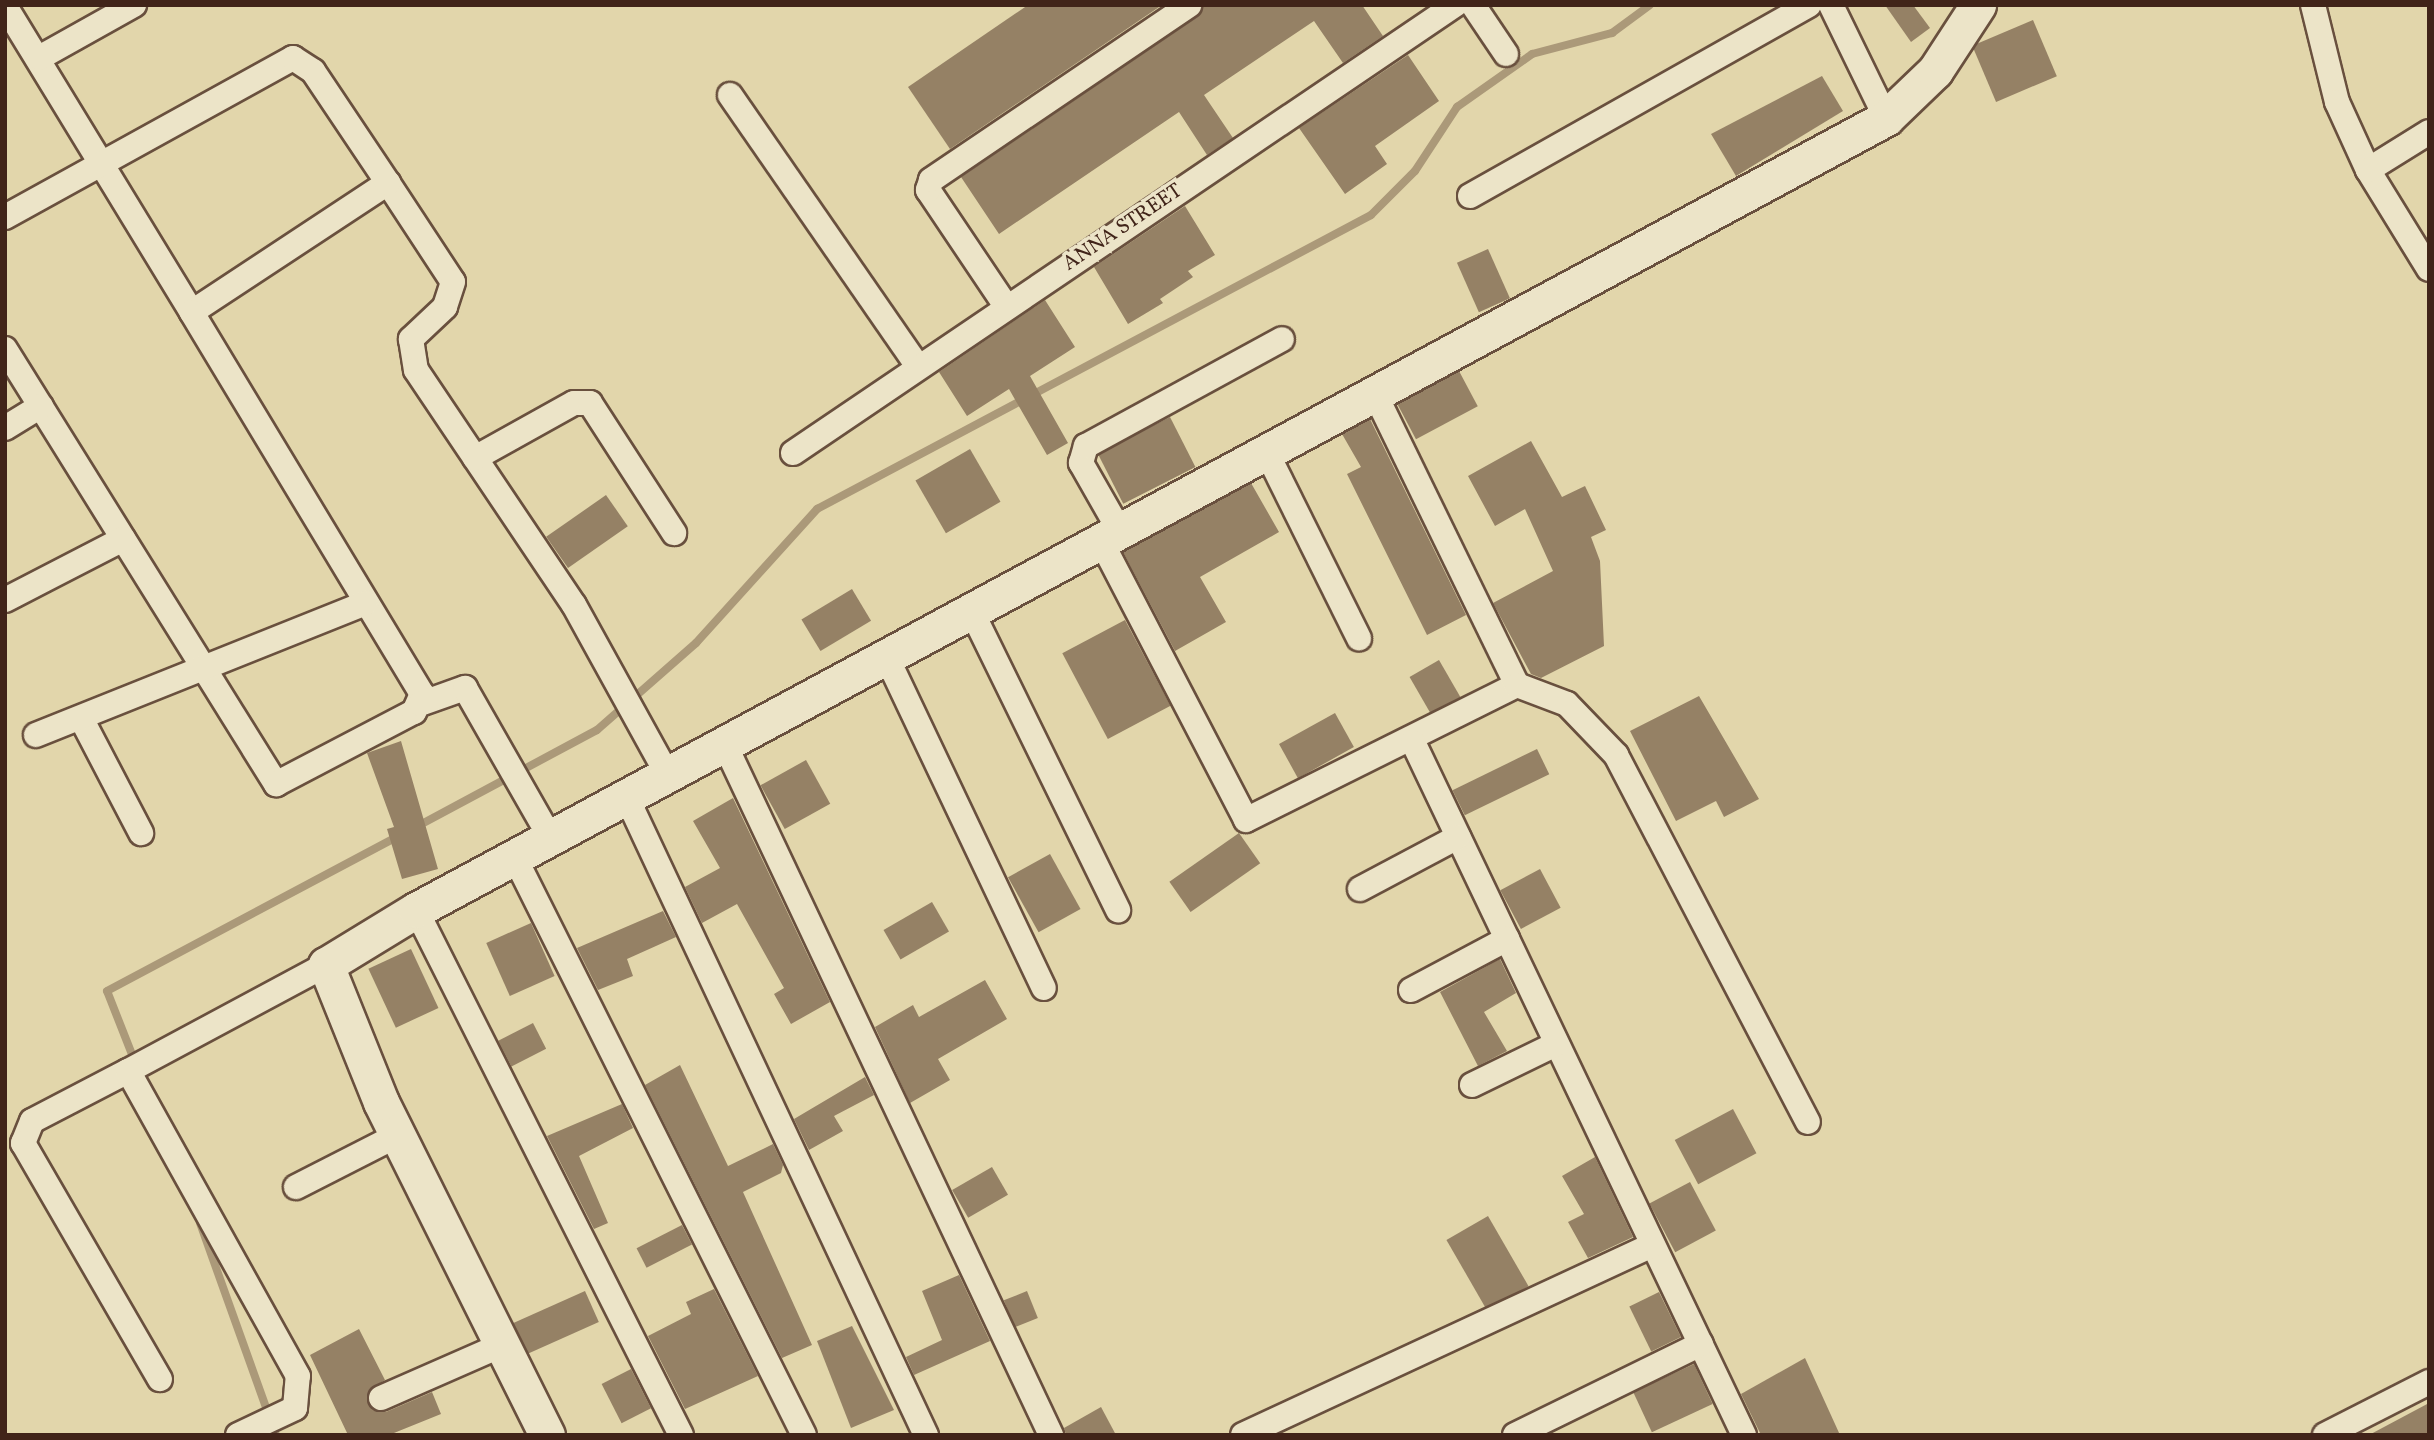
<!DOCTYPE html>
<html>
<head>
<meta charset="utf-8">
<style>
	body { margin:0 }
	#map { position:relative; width:2434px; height:1440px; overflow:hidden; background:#e2d6ab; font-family:Vollkorn,serif }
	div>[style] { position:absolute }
	.stream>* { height:8px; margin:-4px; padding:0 4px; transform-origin:4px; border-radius:4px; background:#ab9979 }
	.building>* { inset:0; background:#958165; transform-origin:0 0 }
	.roads { filter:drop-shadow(2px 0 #69503e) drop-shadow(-2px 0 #69503e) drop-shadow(0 2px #69503e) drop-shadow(0 -2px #69503e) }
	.street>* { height:24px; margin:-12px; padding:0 12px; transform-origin:12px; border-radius:12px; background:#ece4c8 }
	.secondary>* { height:35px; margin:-17.5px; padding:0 17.5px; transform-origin:17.5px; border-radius:17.5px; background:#ece4c8 }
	span { translate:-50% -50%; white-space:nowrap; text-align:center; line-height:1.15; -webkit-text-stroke:7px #ece4c8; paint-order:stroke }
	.street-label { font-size:21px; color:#412419 }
	.frame { position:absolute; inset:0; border:7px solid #412419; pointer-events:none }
</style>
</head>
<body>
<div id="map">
	<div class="stream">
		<div style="left:416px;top:827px;width:205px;rotate:-28.2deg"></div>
		<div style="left:597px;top:730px;width:132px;rotate:-41.3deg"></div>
		<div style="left:696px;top:643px;width:181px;rotate:-47.9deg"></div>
		<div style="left:817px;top:509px;width:627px;rotate:-27.95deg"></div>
		<div style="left:1371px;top:215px;width:62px;rotate:-45deg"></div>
		<div style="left:1415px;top:171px;width:77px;rotate:-56.7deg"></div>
		<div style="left:1457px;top:107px;width:92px;rotate:-35.2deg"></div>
		<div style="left:1532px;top:54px;width:83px;rotate:-14.7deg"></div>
		<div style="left:1612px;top:33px;width:47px;rotate:-36.4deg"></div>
		<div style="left:135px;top:1062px;width:76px;rotate:-111.5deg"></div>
		<div style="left:107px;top:991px;width:331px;rotate:-28deg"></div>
		<div style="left:200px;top:1223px;width:225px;rotate:70.3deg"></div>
	</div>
	<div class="building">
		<div style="clip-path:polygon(1028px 5px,1162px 5px,950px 149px,908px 87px)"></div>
		<div style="clip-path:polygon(1204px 5px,1362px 5px,1383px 36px,1343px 63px,1314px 21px,1204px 95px,1233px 138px,1207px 155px,1179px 112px,999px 234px,961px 177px,1197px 17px)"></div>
		<div style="clip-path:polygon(1885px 5px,1913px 5px,1930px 28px,1911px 42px)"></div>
		<div style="left:2033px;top:20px;width:61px;height:66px;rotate:67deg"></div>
		<div style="clip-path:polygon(1408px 55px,1439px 101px,1375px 146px,1387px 164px,1345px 194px,1299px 128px)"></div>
		<div style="clip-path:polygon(1822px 76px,1843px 111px,1736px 176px,1711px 134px)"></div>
		<div style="clip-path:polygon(1185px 206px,1215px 255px,1188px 271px,1193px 277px,1160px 299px,1163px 303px,1128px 324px,1094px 267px)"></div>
		<div style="left:1488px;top:249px;width:54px;height:34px;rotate:66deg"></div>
		<div style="clip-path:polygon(1045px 300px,1075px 347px,1030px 376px,1068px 443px,1047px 455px,1009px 389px,967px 416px,939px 372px)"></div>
		<div style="left:1459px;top:371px;width:40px;height:70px;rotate:62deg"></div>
		<div style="left:1170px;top:417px;width:56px;height:81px;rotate:63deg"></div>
		<div style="clip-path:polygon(1370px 419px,1466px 615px,1427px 635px,1347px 474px,1361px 467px,1342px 434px)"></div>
		<div style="clip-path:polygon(1531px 441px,1562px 497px,1585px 486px,1606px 530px,1591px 537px,1600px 561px,1604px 646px,1541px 678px,1531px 674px,1493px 603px,1553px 571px,1525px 509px,1495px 526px,1468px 476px)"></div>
		<div style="left:970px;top:449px;width:61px;height:63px;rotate:60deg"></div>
		<div style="clip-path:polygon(1251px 483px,1279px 532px,1200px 577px,1226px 622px,1175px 651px,1123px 552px)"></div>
		<div style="left:606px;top:495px;width:38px;height:73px;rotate:55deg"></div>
		<div style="left:852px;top:589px;width:37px;height:59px;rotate:59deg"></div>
		<div style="left:1125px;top:620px;width:97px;height:71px;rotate:62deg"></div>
		<div style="left:1439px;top:660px;width:43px;height:34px;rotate:60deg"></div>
		<div style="clip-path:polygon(1699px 696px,1759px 799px,1724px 817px,1716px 801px,1676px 821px,1630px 731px)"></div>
		<div style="left:1335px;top:713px;width:39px;height:64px;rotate:61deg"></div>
		<div style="clip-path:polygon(401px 741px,438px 869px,402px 879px,387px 829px,394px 827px,367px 753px)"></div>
		<div style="left:1537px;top:749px;width:28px;height:94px;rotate:64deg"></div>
		<div style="left:806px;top:760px;width:50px;height:52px;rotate:61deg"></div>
		<div style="clip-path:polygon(733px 798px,830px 1002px,791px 1024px,774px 994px,784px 988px,737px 904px,702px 923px,685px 887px,720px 868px,693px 821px)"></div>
		<div style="left:1239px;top:833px;width:37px;height:85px;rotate:55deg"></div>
		<div style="left:1050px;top:854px;width:63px;height:48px;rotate:61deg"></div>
		<div style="left:1540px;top:869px;width:44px;height:45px;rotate:62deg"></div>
		<div style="left:932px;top:902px;width:34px;height:56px;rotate:60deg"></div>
		<div style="clip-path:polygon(663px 911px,676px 937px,627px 959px,633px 976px,598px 990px,577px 948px)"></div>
		<div style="left:531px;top:923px;width:58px;height:49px;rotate:66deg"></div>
		<div style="left:411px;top:949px;width:65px;height:47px;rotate:65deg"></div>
		<div style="clip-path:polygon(1500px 959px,1516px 993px,1484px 1012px,1507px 1051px,1478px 1066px,1440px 992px)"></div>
		<div style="clip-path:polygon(985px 980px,1007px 1019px,938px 1059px,950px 1080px,910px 1103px,875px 1027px,913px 1005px,919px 1017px)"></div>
		<div style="left:533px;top:1023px;width:29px;height:39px;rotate:63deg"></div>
		<div style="clip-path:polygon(680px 1065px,728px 1166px,773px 1144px,783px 1165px,781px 1173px,743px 1192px,812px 1345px,782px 1358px,645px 1085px)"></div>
		<div style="clip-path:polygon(865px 1077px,874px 1095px,834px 1116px,843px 1131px,809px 1150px,794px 1119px)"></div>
		<div style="clip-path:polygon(622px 1104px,633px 1128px,579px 1156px,608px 1223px,594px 1229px,547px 1136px)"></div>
		<div style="left:1733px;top:1109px;width:50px;height:66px;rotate:62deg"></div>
		<div style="clip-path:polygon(1595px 1157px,1633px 1237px,1588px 1258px,1568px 1222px,1584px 1214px,1562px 1176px)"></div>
		<div style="left:992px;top:1167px;width:32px;height:46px;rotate:60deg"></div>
		<div style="left:1690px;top:1182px;width:55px;height:46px;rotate:62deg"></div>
		<div style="left:1488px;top:1216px;width:81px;height:48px;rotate:60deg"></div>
		<div style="left:682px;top:1225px;width:22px;height:51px;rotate:63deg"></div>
		<div style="clip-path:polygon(959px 1275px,990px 1341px,914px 1375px,906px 1357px,942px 1340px,922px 1291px)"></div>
		<div style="clip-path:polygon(714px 1289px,758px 1376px,685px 1409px,648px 1336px,691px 1314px,686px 1302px)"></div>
		<div style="left:585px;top:1291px;width:34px;height:79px;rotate:66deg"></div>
		<div style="left:1027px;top:1291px;width:29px;height:25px;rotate:68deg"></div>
		<div style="left:1659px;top:1292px;width:50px;height:33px;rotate:64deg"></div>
		<div style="clip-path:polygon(852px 1326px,894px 1410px,851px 1428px,817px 1341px)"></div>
		<div style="clip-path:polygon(359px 1329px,385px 1380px,369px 1390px,372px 1410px,386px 1412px,432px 1392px,441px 1414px,389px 1435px,348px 1435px,310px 1355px)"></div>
		<div style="clip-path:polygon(1805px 1358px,1840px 1435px,1761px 1435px,1741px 1394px)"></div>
		<div style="left:1694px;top:1364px;width:44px;height:67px;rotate:65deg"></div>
		<div style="left:631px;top:1369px;width:44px;height:33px;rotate:63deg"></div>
		<div style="clip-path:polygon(2429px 1403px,2429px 1435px,2369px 1435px)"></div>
		<div style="clip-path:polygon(1101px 1407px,1116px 1435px,1066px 1435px,1064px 1428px)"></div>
	</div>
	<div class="roads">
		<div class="street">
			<div style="left:1473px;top:5px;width:59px;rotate:56deg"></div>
			<div style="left:1831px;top:5px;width:126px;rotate:64deg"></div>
			<div style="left:2313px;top:5px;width:100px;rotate:76.1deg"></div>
			<div style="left:2337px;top:102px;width:75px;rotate:65.5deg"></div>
			<div style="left:2368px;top:170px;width:116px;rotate:58.4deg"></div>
			<div style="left:5px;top:6px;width:359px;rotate:58.6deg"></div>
			<div style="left:192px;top:312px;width:235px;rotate:-33.4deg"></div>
			<div style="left:388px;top:183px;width:118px;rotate:56.7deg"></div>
			<div style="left:453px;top:282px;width:26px;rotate:108deg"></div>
			<div style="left:445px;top:307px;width:47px;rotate:136.7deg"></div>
			<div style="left:411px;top:339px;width:31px;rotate:81deg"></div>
			<div style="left:416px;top:370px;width:283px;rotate:56.1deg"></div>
			<div style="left:574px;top:605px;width:196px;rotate:61.1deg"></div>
			<div style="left:39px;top:58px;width:109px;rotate:-29.2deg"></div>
			<div style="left:730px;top:95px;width:331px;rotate:55.3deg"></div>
			<div style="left:2368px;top:170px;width:72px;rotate:-31.9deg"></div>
			<div style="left:1470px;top:196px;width:389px;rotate:-29.4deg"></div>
			<div style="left:5px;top:217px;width:329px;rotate:-28.9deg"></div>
			<div style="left:293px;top:58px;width:24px;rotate:33deg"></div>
			<div style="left:313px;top:71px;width:135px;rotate:56.2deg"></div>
			<div style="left:1006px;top:306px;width:140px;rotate:-123.9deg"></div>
			<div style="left:928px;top:190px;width:10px;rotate:-73deg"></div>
			<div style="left:931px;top:180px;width:312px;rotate:-34.1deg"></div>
			<div style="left:5px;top:349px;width:513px;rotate:58.08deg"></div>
			<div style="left:276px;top:784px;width:156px;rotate:-27.6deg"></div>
			<div style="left:414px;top:712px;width:20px;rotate:-66deg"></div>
			<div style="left:422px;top:694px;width:446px;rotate:-121.1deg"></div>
			<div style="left:5px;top:428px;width:42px;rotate:-31.4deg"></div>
			<div style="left:793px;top:453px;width:799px;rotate:-34.09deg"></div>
			<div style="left:1267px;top:453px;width:207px;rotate:63.6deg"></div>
			<div style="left:475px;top:458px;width:113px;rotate:-29.1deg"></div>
			<div style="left:574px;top:403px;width:16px"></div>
			<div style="left:590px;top:403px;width:155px;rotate:57.1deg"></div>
			<div style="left:1121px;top:533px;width:81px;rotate:-119.7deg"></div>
			<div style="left:1081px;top:463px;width:18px;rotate:-74deg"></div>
			<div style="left:1086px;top:446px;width:223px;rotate:-28.6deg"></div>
			<div style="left:1102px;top:543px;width:312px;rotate:62.5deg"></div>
			<div style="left:1246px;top:820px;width:303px;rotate:-26.5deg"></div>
			<div style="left:1517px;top:685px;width:324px;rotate:-116deg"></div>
			<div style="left:5px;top:600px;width:133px;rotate:-27.3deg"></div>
			<div style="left:973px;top:614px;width:330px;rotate:63.9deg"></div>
			<div style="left:888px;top:660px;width:363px;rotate:64.6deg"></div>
			<div style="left:1517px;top:685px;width:53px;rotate:20.8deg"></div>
			<div style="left:1567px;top:704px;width:71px;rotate:46.1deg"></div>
			<div style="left:1616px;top:755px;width:414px;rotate:62.4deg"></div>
			<div style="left:420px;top:704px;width:48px;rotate:-19.6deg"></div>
			<div style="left:465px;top:688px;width:174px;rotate:60.3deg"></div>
			<div style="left:81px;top:718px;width:130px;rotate:62.4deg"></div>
			<div style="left:36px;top:735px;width:355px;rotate:-21.8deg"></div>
			<div style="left:1413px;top:742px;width:768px;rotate:64.47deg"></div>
			<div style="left:726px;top:747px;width:761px;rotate:64.71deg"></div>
			<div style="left:627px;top:798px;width:704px;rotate:64.86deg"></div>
			<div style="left:515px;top:858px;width:645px;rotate:63.4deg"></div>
			<div style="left:1360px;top:889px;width:111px;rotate:-28deg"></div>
			<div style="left:416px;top:910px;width:588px;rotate:63.22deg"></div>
			<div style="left:1411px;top:990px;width:109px;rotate:-28deg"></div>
			<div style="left:128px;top:1071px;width:108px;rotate:152.5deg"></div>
			<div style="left:32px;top:1121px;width:24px;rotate:112deg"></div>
			<div style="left:23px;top:1143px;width:273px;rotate:59.9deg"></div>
			<div style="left:1472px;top:1085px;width:93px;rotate:-26deg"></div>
			<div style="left:296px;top:1187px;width:114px;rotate:-27deg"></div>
			<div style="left:381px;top:1398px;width:132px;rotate:-23.7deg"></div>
			<div style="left:238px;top:1435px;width:63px;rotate:-25.3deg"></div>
			<div style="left:295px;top:1408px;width:32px;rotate:-85deg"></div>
			<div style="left:298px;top:1376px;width:349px;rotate:-119.1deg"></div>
			<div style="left:128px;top:1071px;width:225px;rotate:-28.2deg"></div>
			<div style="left:1243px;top:1435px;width:451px;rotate:-24.9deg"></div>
			<div style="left:1515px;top:1435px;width:207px;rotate:-26.1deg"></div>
			<div style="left:2325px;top:1435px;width:117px;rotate:-27deg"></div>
		</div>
		<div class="secondary">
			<div style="left:547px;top:1435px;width:372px;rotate:-116.5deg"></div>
			<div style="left:381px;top:1102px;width:148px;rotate:-111.9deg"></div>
			<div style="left:326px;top:965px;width:105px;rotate:-31.4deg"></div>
			<div style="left:416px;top:910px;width:1670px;rotate:-28.31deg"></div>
			<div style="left:1886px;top:118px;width:68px;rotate:-43.8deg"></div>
			<div style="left:1935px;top:71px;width:79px;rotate:-56.9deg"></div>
		</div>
	</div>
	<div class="street-label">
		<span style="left:1123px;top:228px;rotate:-34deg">ANNA STREET</span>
	</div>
	<div class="frame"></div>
</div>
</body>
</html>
